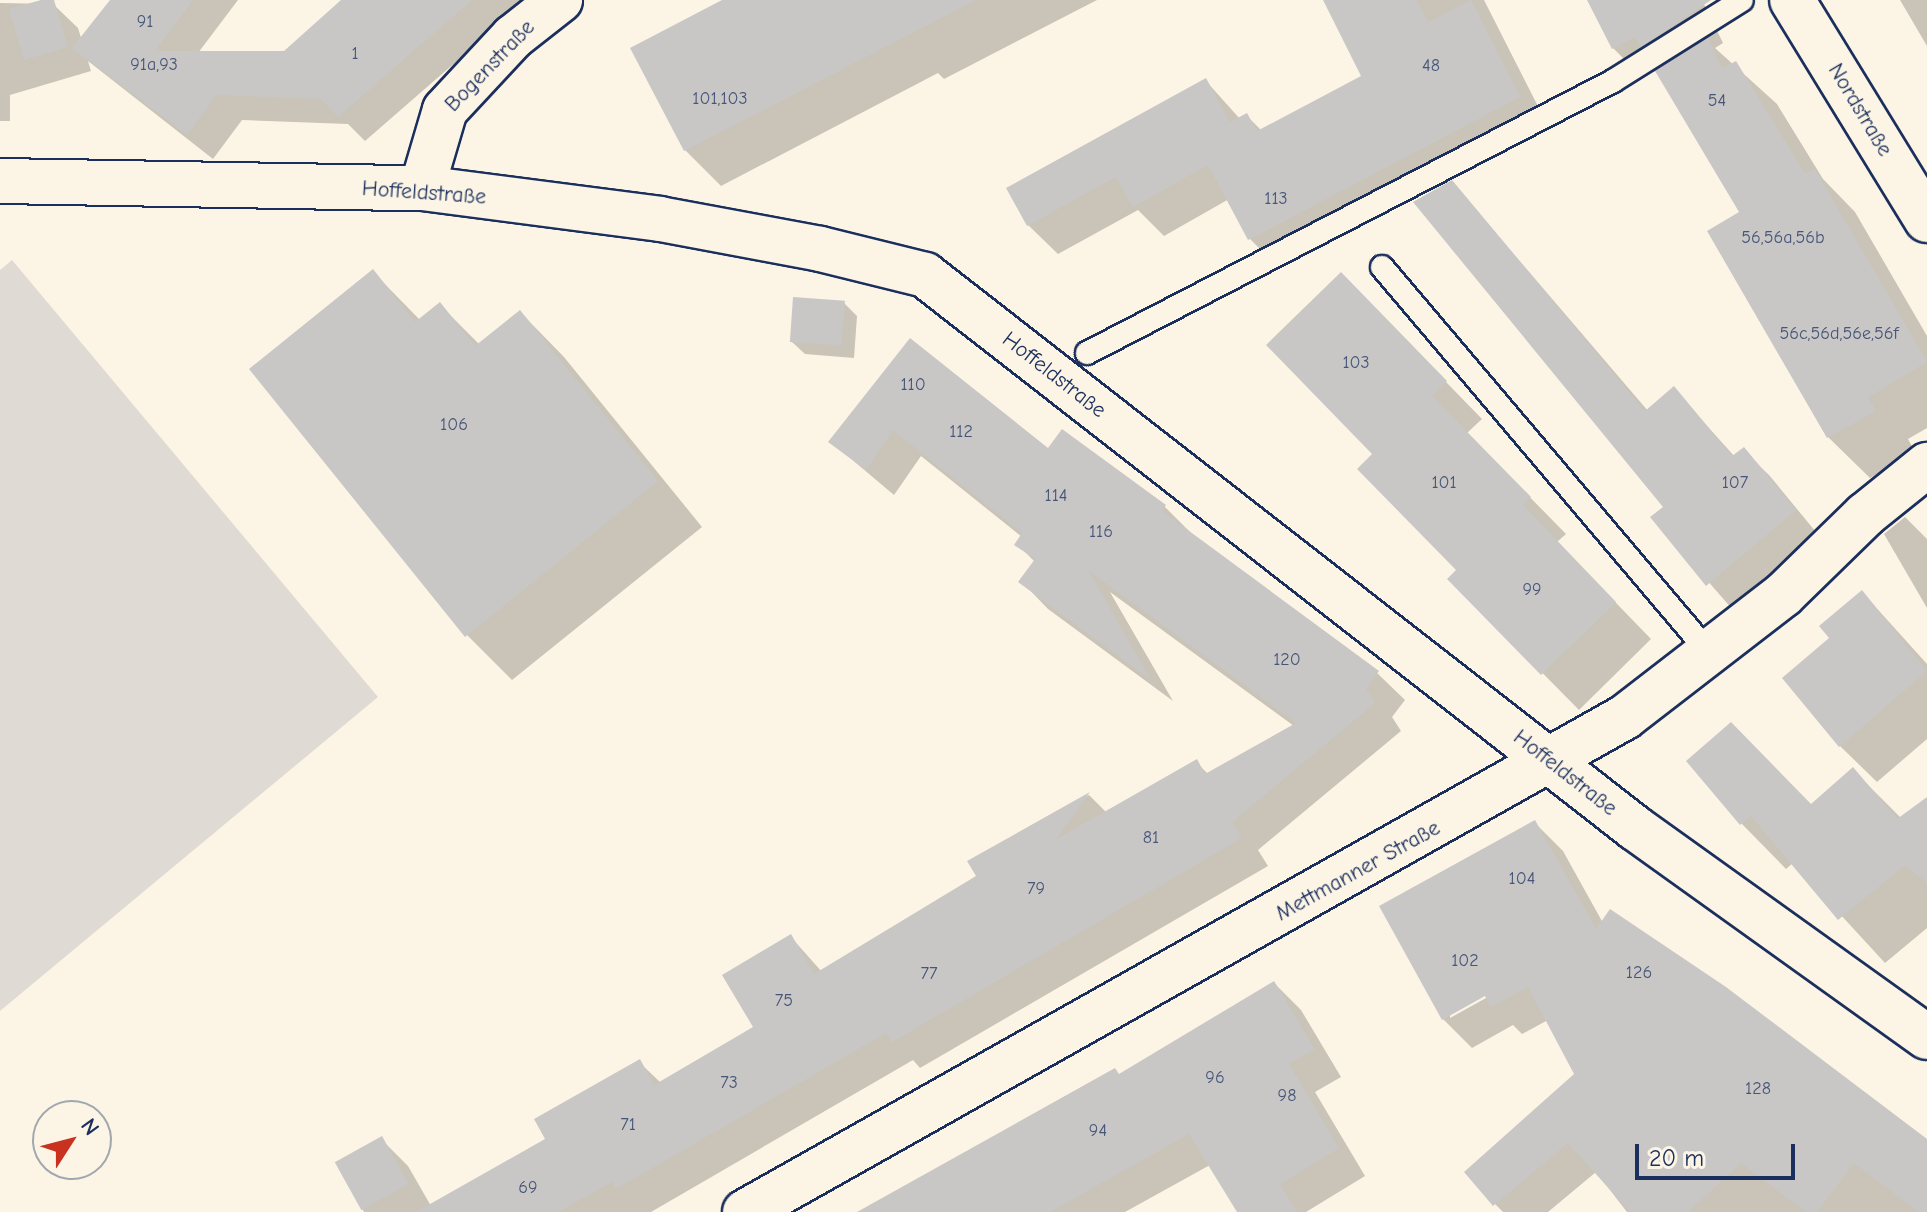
<!DOCTYPE html>
<html>
<head>
<meta charset="utf-8">
<style>
	body { margin:0 }
	#map { position:relative; width:1927px; height:1212px; overflow:hidden; background:#fcf5e5; font-family:"Comic Neue",sans-serif }
	div>[style] { position:absolute }
	.green>* { inset:0; background:#dfdbd4 }
	.shadow>* { inset:0; background:#0003 }
	.building>* { inset:0; background:#c8c7c6; transform-origin:0 0 }
	.roads { filter:drop-shadow(2px 0 #1b2f5e) drop-shadow(-2px 0 #1b2f5e) drop-shadow(0 2px #1b2f5e) drop-shadow(0 -2px #1b2f5e) }
	.service>* { height:22px; margin:-11px; padding:0 11px; transform-origin:11px; border-radius:11px; background:#fcf5e5 }
	.minor>* { height:44px; margin:-22px; padding:0 22px; transform-origin:22px; border-radius:22px; background:#fcf5e5 }
	span { translate:-50% -50%; white-space:nowrap; text-align:center; line-height:1.15; -webkit-text-stroke:6px #fcf5e5; paint-order:stroke }
	.number-label { font-size:18px; color:#465578 }
	.number-label span { -webkit-text-stroke-width:0 }
	.street-label { font-size:22px; color:#1b2f5e }
	.north { position:absolute; left:32px; top:1100px; width:80px; height:80px; box-sizing:border-box; background:#fcf5e5; border:2px solid #a2a6af; border-radius:50%; rotate:54deg; font-size:22px; font-weight:700; line-height:32px; text-align:center; color:#1b2f5e }
	.north::after { content:''; display:block; margin:auto; width:28px; height:36px; background:#c8321e; clip-path:polygon(50% 0,100% 100%,50% 72%,0 100%) }
	.scale { position:absolute; left:1635px; top:1144px; width:160px; height:36px; box-sizing:border-box; border:4px solid #1b2f5e; border-top:0; padding-left:10px; font-size:24px; line-height:28px; white-space:nowrap; color:#1b2f5e; -webkit-text-stroke:6px #fcf5e5; paint-order:stroke }
</style>
</head>
<body>
<div id="map">
	<div class="green">
		<div style="clip-path:polygon(12px 260px,378px 697px,0 1011px,0 270px)"></div>
	</div>
	<div class="shadow">
		<div style="clip-path:polygon(113px 0,238px 0,198px 53px,285px 53px,345px 0,527px 0,365px 141px,348px 124px,242px 120px,213px 159px,88px 61px,91px 71px,10px 95px,10px 121px,0 121px,0 3px,53px 4px,78px 28px,82px 41px)"></div>
		<div style="clip-path:polygon(726px 0,1097px 0,944px 79px,938px 73px,721px 186px,685px 150px)"></div>
		<div style="clip-path:polygon(1325px 0,1484px 0,1548px 126px,1279px 268px,1250px 239px,1229px 199px,1164px 236px,1138px 210px,1058px 254px,1028px 225px,1206px 81px,1240px 119px,1246px 115px,1262px 131px,1364px 77px)"></div>
		<div style="clip-path:polygon(1589px 0,1702px 0,1723px 43px,1715px 48px,1777px 104px,1823px 179px,1855px 212px,1927px 336px,1927px 428px,1908px 439px,1915px 452px,1870px 478px,1828px 437px,1710px 232px,1742px 213px,1657px 70px,1642px 77px,1613px 48px)"></div>
		<div style="clip-path:polygon(1900px 0,1927px 0,1927px 46px)"></div>
		<div style="clip-path:polygon(1452px 182px,1648px 411px,1674px 389px,1735px 457px,1743px 450px,1769px 475px,1820px 537px,1733px 610px,1653px 518px,1666px 507px)"></div>
		<div style="clip-path:polygon(373px 272px,420px 320px,439px 304px,479px 344px,520px 312px,564px 357px,702px 527px,512px 680px,467px 635px)"></div>
		<div style="clip-path:polygon(844px 303px,857px 316px,854px 358px,805px 354px,792px 342px)"></div>
		<div style="clip-path:polygon(1377px 311px,1482px 419px,1467px 433px,1566px 534px,1557px 542px,1651px 639px,1579px 710px,1450px 579px,1459px 570px,1375px 454px)"></div>
		<div style="clip-path:polygon(910px 340px,1048px 451px,1165px 507px,1192px 534px,1377px 673px,1405px 700px,1392px 717px,1401px 731px,1258px 850px,1268px 866px,920px 1068px,913px 1060px,651px 1212px,364px 1212px,338px 1163px,381px 1139px,408px 1166px,431px 1206px,547px 1139px,639px 1062px,661px 1083px,756px 1027px,791px 937px,822px 972px,979px 877px,970px 862px,1089px 795px,1107px 813px,1196px 762px,1208px 774px,1294px 726px,1110px 592px,1173px 701px,1048px 609px,1021px 581px,1035px 562px,1017px 544px,1022px 537px,921px 456px,894px 495px,831px 442px)"></div>
		<div style="clip-path:polygon(1905px 517px,1927px 539px,1927px 608px,1884px 534px)"></div>
		<div style="clip-path:polygon(1862px 592px,1927px 664px,1927px 739px,1877px 782px,1840px 746px,1832px 638px)"></div>
		<div style="clip-path:polygon(1688px 761px,1812px 806px,1853px 770px,1901px 818px,1927px 799px,1927px 928px,1885px 963px,1793px 863px,1786px 869px,1742px 824px)"></div>
		<div style="clip-path:polygon(evenodd,1535px 823px,1563px 851px,1603px 923px,1927px 1141px,1927px 1212px,1627px 1212px,1596px 1172px,1548px 1212px,1503px 1212px,1495px 1204px,1577px 1074px,1548px 1020px,1522px 1034px,1513px 1025px,1472px 1048px,1443px 1019px,1535px 823px,1493px 990px,1495px 993px,1450px 1018px,1450px 1013px,1493px 990px)"></div>
		<div style="clip-path:polygon(1274px 983px,1301px 1010px,1341px 1077px,1315px 1092px,1365px 1176px,1306px 1212px,1239px 1212px,1210px 1165px,1125px 1212px,862px 1212px,1120px 1075px)"></div>
	</div>
	<div class="building">
		<div style="clip-path:polygon(41px 0,54px 0,68px 47px,24px 60px,9px 9px)"></div>
		<div style="clip-path:polygon(110px 0,193px 0,155px 51px,284px 51px,341px 0,472px 0,338px 117px,321px 99px,216px 95px,187px 135px,72px 48px)"></div>
		<div style="clip-path:polygon(722px 0,976px 0,684px 151px,630px 48px)"></div>
		<div style="clip-path:polygon(1323px 0,1417px 0,1428px 22px,1471px 0,1520px 97px,1248px 240px,1208px 165px,1133px 207px,1116px 177px,1027px 226px,1006px 188px,1206px 78px,1230px 122px,1247px 113px,1257px 131px,1361px 76px)"></div>
		<div style="clip-path:polygon(1587px 0,1711px 0,1641px 47px,1635px 37px,1612px 49px)"></div>
		<div style="clip-path:polygon(1708px 38px,1722px 69px,1736px 61px,1805px 174px,1815px 169px,1927px 362px,1868px 397px,1876px 411px,1827px 438px,1707px 231px,1739px 212px,1655px 71px)"></div>
		<div style="clip-path:polygon(1452px 180px,1645px 411px,1674px 386px,1732px 456px,1744px 447px,1796px 510px,1706px 586px,1650px 517px,1663px 507px,1413px 202px)"></div>
		<div style="clip-path:polygon(373px 269px,415px 322px,440px 302px,475px 346px,520px 310px,658px 481px,465px 637px,249px 369px)"></div>
		<div style="clip-path:polygon(1341px 272px,1447px 381px,1432px 396px,1531px 497px,1523px 505px,1616px 602px,1541px 675px,1447px 579px,1456px 570px,1357px 469px,1372px 454px,1266px 345px)"></div>
		<div style="left:793px;top:297px;width:52px;height:45px;rotate:4deg"></div>
		<div style="clip-path:polygon(910px 338px,1048px 448px,1062px 429px,1166px 505px,1162px 511px,1379px 671px,1366px 689px,1375px 703px,1232px 822px,1242px 838px,892px 1042px,886px 1033px,616px 1189px,612px 1182px,558px 1212px,416px 1212px,545px 1139px,534px 1119px,640px 1059px,654px 1085px,753px 1027px,722px 975px,791px 934px,814px 974px,976px 876px,967px 861px,1090px 792px,1055px 840px,1197px 759px,1205px 774px,1296px 723px,1088px 570px,1151px 680px,1018px 582px,1035px 559px,1014px 545px,1022px 533px,893px 430px,866px 470px,828px 442px)"></div>
		<div style="clip-path:polygon(1862px 590px,1927px 671px,1839px 747px,1782px 678px,1829px 638px,1819px 626px)"></div>
		<div style="clip-path:polygon(1731px 722px,1811px 804px,1853px 767px,1897px 819px,1927px 797px,1927px 883px,1905px 865px,1838px 920px,1751px 816px,1740px 825px,1686px 761px)"></div>
		<div style="clip-path:polygon(1535px 820px,1596px 929px,1610px 909px,1726px 987px,1927px 1139px,1927px 1212px,1919px 1212px,1854px 1163px,1817px 1212px,1806px 1212px,1741px 1163px,1688px 1212px,1630px 1212px,1568px 1143px,1493px 1206px,1464px 1172px,1574px 1074px,1528px 987px,1491px 1007px,1485px 996px,1442px 1020px,1379px 906px)"></div>
		<div style="clip-path:polygon(1274px 981px,1315px 1049px,1289px 1064px,1339px 1148px,1280px 1184px,1297px 1212px,1237px 1212px,1189px 1134px,1050px 1212px,857px 1212px,1115px 1068px,1119px 1074px)"></div>
		<div style="left:382px;top:1136px;width:55px;height:54px;rotate:61deg"></div>
	</div>
	<div class="roads">
		<div class="service">
			<div style="left:1382px;top:267px;width:509px;rotate:49.7deg"></div>
			<div style="left:1087px;top:353px;width:592px;rotate:-27.34deg"></div>
			<div style="left:1613px;top:81px;width:152px;rotate:-32.1deg"></div>
		</div>
		<div class="minor">
			<div style="left:1792px;top:0;width:258px;rotate:58.5deg"></div>
			<div style="left:0;top:181px;width:422px;rotate:1deg"></div>
			<div style="left:422px;top:188px;width:240px;rotate:7.4deg"></div>
			<div style="left:660px;top:219px;width:163px;rotate:10.6deg"></div>
			<div style="left:820px;top:249px;width:108px;rotate:13.9deg"></div>
			<div style="left:925px;top:275px;width:900px;rotate:37.91deg"></div>
			<div style="left:1635px;top:828px;width:359px;rotate:35.6deg"></div>
			<div style="left:422px;top:188px;width:81px;rotate:-73.6deg"></div>
			<div style="left:445px;top:110px;width:100px;rotate:-47deg"></div>
			<div style="left:513px;top:37px;width:60px;rotate:-38.2deg"></div>
			<div style="left:745px;top:1212px;width:1010px;rotate:-29.36deg"></div>
			<div style="left:1625px;top:717px;width:200px;rotate:-37.7deg"></div>
			<div style="left:1783px;top:595px;width:115px;rotate:-44.3deg"></div>
			<div style="left:1865px;top:515px;width:80px;rotate:-38.9deg"></div>
		</div>
	</div>
	<div class="number-label">
		<span style="left:145px;top:22px">91</span>
		<span style="left:355px;top:54px">1</span>
		<span style="left:154px;top:65px">91a,93</span>
		<span style="left:1431px;top:66px">48</span>
		<span style="left:720px;top:99px">101,103</span>
		<span style="left:1717px;top:101px">54</span>
		<span style="left:1276px;top:199px">113</span>
		<span style="left:1783px;top:238px">56,56a,56b</span>
		<span style="left:1839px;top:334px">56c,56d,56e,56f</span>
		<span style="left:1356px;top:363px">103</span>
		<span style="left:913px;top:385px">110</span>
		<span style="left:454px;top:425px">106</span>
		<span style="left:961px;top:432px">112</span>
		<span style="left:1444px;top:483px">101</span>
		<span style="left:1735px;top:483px">107</span>
		<span style="left:1056px;top:496px">114</span>
		<span style="left:1101px;top:532px">116</span>
		<span style="left:1532px;top:590px">99</span>
		<span style="left:1287px;top:660px">120</span>
		<span style="left:1151px;top:838px">81</span>
		<span style="left:1522px;top:879px">104</span>
		<span style="left:1036px;top:889px">79</span>
		<span style="left:1465px;top:961px">102</span>
		<span style="left:1639px;top:973px">126</span>
		<span style="left:929px;top:974px">77</span>
		<span style="left:784px;top:1001px">75</span>
		<span style="left:1215px;top:1078px">96</span>
		<span style="left:729px;top:1083px">73</span>
		<span style="left:1758px;top:1089px">128</span>
		<span style="left:1287px;top:1096px">98</span>
		<span style="left:628px;top:1125px">71</span>
		<span style="left:1098px;top:1131px">94</span>
		<span style="left:528px;top:1188px">69</span>
	</div>
	<div class="street-label">
		<span style="left:490px;top:66px;rotate:-46deg">Bogenstraße</span>
		<span style="left:1860px;top:110px;rotate:59deg">Nordstraße</span>
		<span style="left:424px;top:193px;rotate:4deg">Hoffeldstraße</span>
		<span style="left:1054px;top:375px;rotate:38deg">Hoffeldstraße</span>
		<span style="left:1565px;top:773px;rotate:38deg">Hoffeldstraße</span>
		<span style="left:1358px;top:871px;rotate:-29deg">Mettmanner Straße</span>
	</div>
	<div class="north">N</div>
	<div class="scale">20 m</div>
</div>
</body>
</html>
